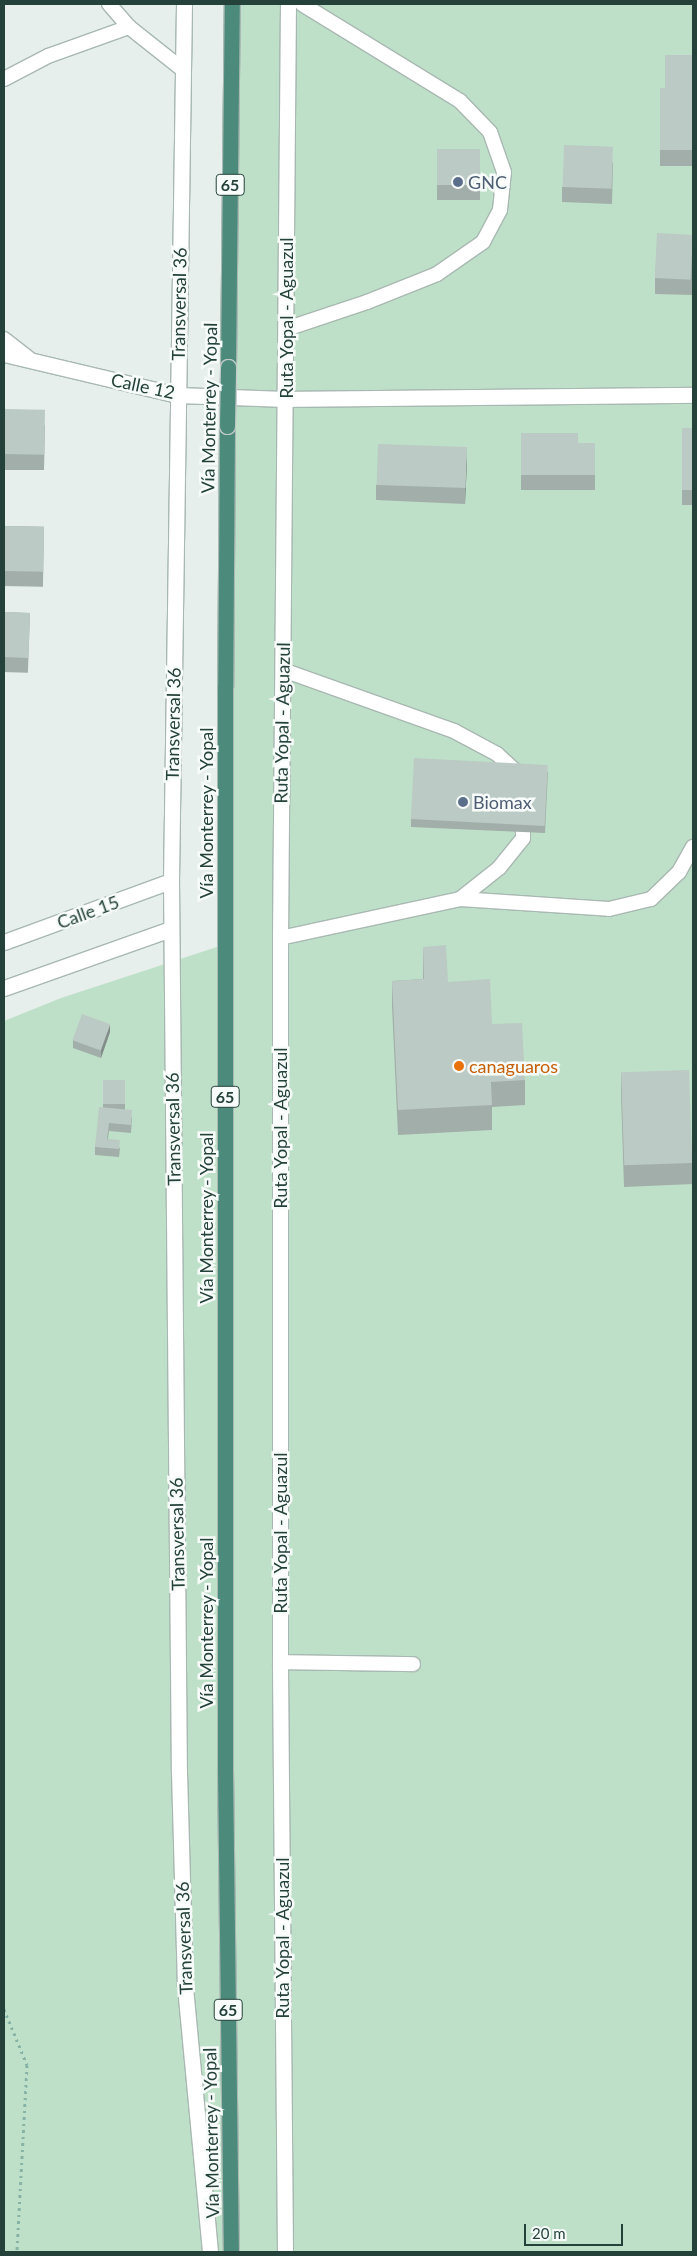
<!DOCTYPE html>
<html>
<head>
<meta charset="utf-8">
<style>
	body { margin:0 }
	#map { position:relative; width:697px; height:2256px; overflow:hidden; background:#e6efeb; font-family:Lato,sans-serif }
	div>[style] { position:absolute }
	.green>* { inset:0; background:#bfe0c8 }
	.path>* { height:3px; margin-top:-1.5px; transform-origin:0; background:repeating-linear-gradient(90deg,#86b3a5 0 2.5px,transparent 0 6.5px) }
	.roads { filter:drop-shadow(1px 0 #a8b8b2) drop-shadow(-1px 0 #a8b8b2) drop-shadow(0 1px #a8b8b2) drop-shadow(0 -1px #a8b8b2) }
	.service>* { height:14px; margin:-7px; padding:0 7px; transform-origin:7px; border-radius:7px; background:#fff }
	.minor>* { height:15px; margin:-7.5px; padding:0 7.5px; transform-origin:7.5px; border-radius:7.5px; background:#fff }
	.secondary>* { height:15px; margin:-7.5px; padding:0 7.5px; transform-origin:7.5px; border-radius:7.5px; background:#fff }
	.trunk>* { height:15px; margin:-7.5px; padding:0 7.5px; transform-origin:7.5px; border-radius:7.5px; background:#4c8a7c }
	.bridges { filter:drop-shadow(1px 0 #c2cac8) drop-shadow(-1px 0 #c2cac8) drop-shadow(0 1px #c2cac8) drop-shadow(0 -1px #c2cac8) }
	.trunk-bridge>* { height:15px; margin:-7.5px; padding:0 7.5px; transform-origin:7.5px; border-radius:7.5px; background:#4c8a7c }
	.wall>* { inset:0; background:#a1aea9; transform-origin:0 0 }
	.shaded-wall>* { inset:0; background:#838d89 }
	.building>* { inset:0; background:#bbcac4; transform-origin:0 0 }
	.dots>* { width:14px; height:14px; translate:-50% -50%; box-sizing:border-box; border:2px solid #f7fbf9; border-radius:50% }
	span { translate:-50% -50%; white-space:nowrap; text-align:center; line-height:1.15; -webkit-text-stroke:5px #f7fbf9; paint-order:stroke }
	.shield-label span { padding:1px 4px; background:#f7fbf9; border:1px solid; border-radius:4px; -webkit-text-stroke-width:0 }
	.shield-label { font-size:16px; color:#24423a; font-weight:700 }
	.service-label { font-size:18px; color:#4e5e75 }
	.left { translate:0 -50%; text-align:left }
	.street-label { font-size:18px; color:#24423a }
	.food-label { font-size:18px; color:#c56008 }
	.frame { position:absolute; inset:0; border:5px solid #24423a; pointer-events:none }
	.scale { position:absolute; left:524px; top:2224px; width:99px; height:22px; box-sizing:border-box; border:2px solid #24423a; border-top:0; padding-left:6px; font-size:15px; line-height:18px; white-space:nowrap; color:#24423a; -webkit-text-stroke:4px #f7fbf9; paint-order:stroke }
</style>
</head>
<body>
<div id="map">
	<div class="green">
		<div style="clip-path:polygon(230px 4px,693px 4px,693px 2252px,4px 2252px,4px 1021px,61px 998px,223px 945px)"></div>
	</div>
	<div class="path">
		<div style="left:4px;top:2009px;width:61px;rotate:67.7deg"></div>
		<div style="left:27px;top:2065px;width:187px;rotate:93.1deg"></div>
	</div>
	<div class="roads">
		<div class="service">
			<div style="left:109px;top:4px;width:30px;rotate:49deg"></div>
			<div style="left:129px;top:27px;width:68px;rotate:38.4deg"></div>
			<div style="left:4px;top:79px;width:50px;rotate:-27.6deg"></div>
			<div style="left:48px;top:56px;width:86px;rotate:-19.7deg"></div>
			<div style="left:286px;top:329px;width:85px;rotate:-18.4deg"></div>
			<div style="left:367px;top:302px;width:75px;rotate:-21.8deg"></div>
			<div style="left:437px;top:274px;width:56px;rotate:-34.8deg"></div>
			<div style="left:483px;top:242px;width:36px;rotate:-62deg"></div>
			<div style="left:500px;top:210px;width:38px;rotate:-84deg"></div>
			<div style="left:504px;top:172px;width:42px;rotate:-109.3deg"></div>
			<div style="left:490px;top:132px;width:43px;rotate:-134.1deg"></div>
			<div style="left:460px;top:101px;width:185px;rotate:-148.5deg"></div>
			<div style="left:4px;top:339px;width:34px;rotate:38deg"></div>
			<div style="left:283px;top:670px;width:182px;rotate:19.6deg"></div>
			<div style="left:454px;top:731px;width:49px;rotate:28.1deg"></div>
			<div style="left:497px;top:754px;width:23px;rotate:43deg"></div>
			<div style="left:460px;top:899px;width:149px;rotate:3.8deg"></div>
			<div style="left:609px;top:909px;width:43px;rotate:-13.4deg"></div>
			<div style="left:651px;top:899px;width:39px;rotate:-44deg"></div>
			<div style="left:679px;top:872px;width:29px;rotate:-61deg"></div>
			<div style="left:280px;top:938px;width:184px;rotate:-12.2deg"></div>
			<div style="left:460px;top:899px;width:50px;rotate:-38.5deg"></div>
			<div style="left:499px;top:868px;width:38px;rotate:-51deg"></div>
			<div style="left:523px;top:838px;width:6px;rotate:-90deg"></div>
			<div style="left:280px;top:1662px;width:133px;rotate:0.9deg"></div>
		</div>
		<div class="minor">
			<div style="left:184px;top:4px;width:877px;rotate:90.85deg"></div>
			<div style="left:171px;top:881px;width:891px;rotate:89.49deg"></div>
			<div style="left:179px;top:1772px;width:215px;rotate:88.4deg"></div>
			<div style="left:185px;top:1987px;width:266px;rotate:84.6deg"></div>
			<div style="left:285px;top:399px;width:408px;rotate:-0.6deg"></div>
			<div style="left:4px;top:942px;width:178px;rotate:-20.1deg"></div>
			<div style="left:4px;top:988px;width:177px;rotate:-19.5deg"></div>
			<div style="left:285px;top:2252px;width:590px;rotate:-90.49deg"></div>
			<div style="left:280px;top:1662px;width:724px;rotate:-90deg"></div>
			<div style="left:280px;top:938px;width:934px;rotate:-89.51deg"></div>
		</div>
		<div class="secondary">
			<div style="left:4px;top:354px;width:179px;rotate:13.3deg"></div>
			<div style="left:178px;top:395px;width:107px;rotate:2.1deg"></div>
		</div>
		<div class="trunk">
			<div style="left:228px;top:367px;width:363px;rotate:-89.4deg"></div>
			<div style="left:227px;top:426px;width:261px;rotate:90.4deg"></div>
			<div style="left:225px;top:687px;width:1082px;rotate:90deg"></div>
			<div style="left:225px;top:1769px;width:483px;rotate:89.3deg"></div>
		</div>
	</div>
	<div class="bridges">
		<div class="trunk-bridge">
			<div style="left:227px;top:426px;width:59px;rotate:-89deg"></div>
		</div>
	</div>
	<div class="wall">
		<div style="left:660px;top:88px;width:33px;height:78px"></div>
		<div style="left:437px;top:149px;width:43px;height:51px"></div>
		<div style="clip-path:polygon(613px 162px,612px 204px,562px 202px,562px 187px)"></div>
		<div style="clip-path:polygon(693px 235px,693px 295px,655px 294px,655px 278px)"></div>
		<div style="clip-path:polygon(4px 409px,45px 425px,44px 470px,4px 470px)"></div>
		<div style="left:682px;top:428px;width:11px;height:77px"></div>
		<div style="clip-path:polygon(521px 433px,578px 443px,595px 443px,595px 490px,521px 490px)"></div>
		<div style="clip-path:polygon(467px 462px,465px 504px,376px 500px,376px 485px)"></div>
		<div style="left:4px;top:526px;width:40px;height:60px;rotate:1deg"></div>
		<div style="left:4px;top:612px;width:26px;height:60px;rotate:2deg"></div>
		<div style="clip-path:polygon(548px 772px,545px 833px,411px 827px,411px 819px)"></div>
		<div style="clip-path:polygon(423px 947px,448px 982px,492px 1024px,525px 1080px,525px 1105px,492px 1107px,492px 1130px,398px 1135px,392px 1006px,392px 981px,423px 979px)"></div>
		<div style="clip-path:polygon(110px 1032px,101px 1058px,73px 1048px,73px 1040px)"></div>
		<div style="clip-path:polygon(621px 1073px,693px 1163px,693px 1184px,624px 1187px,621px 1095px)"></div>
		<div style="clip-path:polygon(103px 1080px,125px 1080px,125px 1110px,132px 1118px,131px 1133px,109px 1131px,108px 1139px,120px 1148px,119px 1157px,95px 1155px,95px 1147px,103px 1108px)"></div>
	</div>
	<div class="shaded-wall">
		<div style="clip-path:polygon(467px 447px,467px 462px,465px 504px,465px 489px)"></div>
		<div style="clip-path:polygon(110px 1024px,110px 1032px,101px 1058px,101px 1050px)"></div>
	</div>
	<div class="building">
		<div style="left:665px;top:55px;width:28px;height:33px"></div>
		<div style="left:660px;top:88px;width:33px;height:62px"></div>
		<div style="left:564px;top:145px;width:49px;height:42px;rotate:2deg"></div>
		<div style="left:437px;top:149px;width:43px;height:36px"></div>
		<div style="left:657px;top:233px;width:36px;height:45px;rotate:3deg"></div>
		<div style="left:4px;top:409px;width:41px;height:45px;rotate:1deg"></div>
		<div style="left:682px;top:428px;width:11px;height:62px"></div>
		<div style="clip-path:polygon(521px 433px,578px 433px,578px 443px,595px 443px,595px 475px,521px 475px)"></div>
		<div style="left:378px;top:444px;width:89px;height:41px;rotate:2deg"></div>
		<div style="left:4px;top:526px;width:40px;height:45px;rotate:1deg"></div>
		<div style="left:4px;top:612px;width:26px;height:45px;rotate:2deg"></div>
		<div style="left:414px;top:758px;width:134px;height:61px;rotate:3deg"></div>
		<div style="clip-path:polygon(446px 945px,448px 982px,490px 979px,492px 1024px,522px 1023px,525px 1080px,491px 1082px,492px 1105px,398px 1110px,392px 981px,424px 979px,423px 947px)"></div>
		<div style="left:82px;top:1014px;width:30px;height:28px;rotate:20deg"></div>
		<div style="left:689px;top:1070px;width:93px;height:68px;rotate:88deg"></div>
		<div style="left:103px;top:1080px;width:22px;height:24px"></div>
		<div style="clip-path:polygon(99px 1107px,132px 1110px,131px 1125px,109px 1123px,107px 1139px,120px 1140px,119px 1149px,95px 1147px)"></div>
	</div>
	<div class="dots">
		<div style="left:458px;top:182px;background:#5c6f8a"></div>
		<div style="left:463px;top:802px;background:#5c6f8a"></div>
		<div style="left:459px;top:1066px;background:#e8710a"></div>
	</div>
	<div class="shield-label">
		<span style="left:230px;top:185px">65</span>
		<span style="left:225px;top:1097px">65</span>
		<span style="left:228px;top:2010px">65</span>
	</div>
	<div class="service-label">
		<span class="left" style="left:468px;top:182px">GNC</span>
		<span class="left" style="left:473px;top:802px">Biomax</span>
	</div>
	<div class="street-label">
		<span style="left:179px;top:304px;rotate:-89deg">Transversal 36</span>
		<span style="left:286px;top:318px;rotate:-90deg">Ruta Yopal - Aguazul</span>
		<span style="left:143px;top:386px;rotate:12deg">Calle 12</span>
		<span style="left:209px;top:408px;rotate:-89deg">Vía Monterrey - Yopal</span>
		<span style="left:282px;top:723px;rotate:-89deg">Ruta Yopal - Aguazul</span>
		<span style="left:173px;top:724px;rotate:-89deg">Transversal 36</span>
		<span style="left:206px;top:813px;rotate:-90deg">Vía Monterrey - Yopal</span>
		<span style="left:88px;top:912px;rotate:-20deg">Calle 15</span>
		<span style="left:280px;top:1128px;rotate:-90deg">Ruta Yopal - Aguazul</span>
		<span style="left:173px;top:1129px;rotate:-91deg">Transversal 36</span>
		<span style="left:206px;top:1218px;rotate:-90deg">Vía Monterrey - Yopal</span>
		<span style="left:280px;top:1533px;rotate:-90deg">Ruta Yopal - Aguazul</span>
		<span style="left:177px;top:1534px;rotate:-91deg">Transversal 36</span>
		<span style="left:206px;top:1623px;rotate:-90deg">Vía Monterrey - Yopal</span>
		<span style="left:184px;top:1938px;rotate:-92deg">Transversal 36</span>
		<span style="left:282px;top:1938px;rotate:-90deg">Ruta Yopal - Aguazul</span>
		<span style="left:211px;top:2133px;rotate:-91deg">Vía Monterrey - Yopal</span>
	</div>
	<div class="food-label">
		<span class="left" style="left:469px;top:1066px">canaguaros</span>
	</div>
	<div class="frame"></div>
	<div class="scale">20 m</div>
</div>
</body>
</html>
